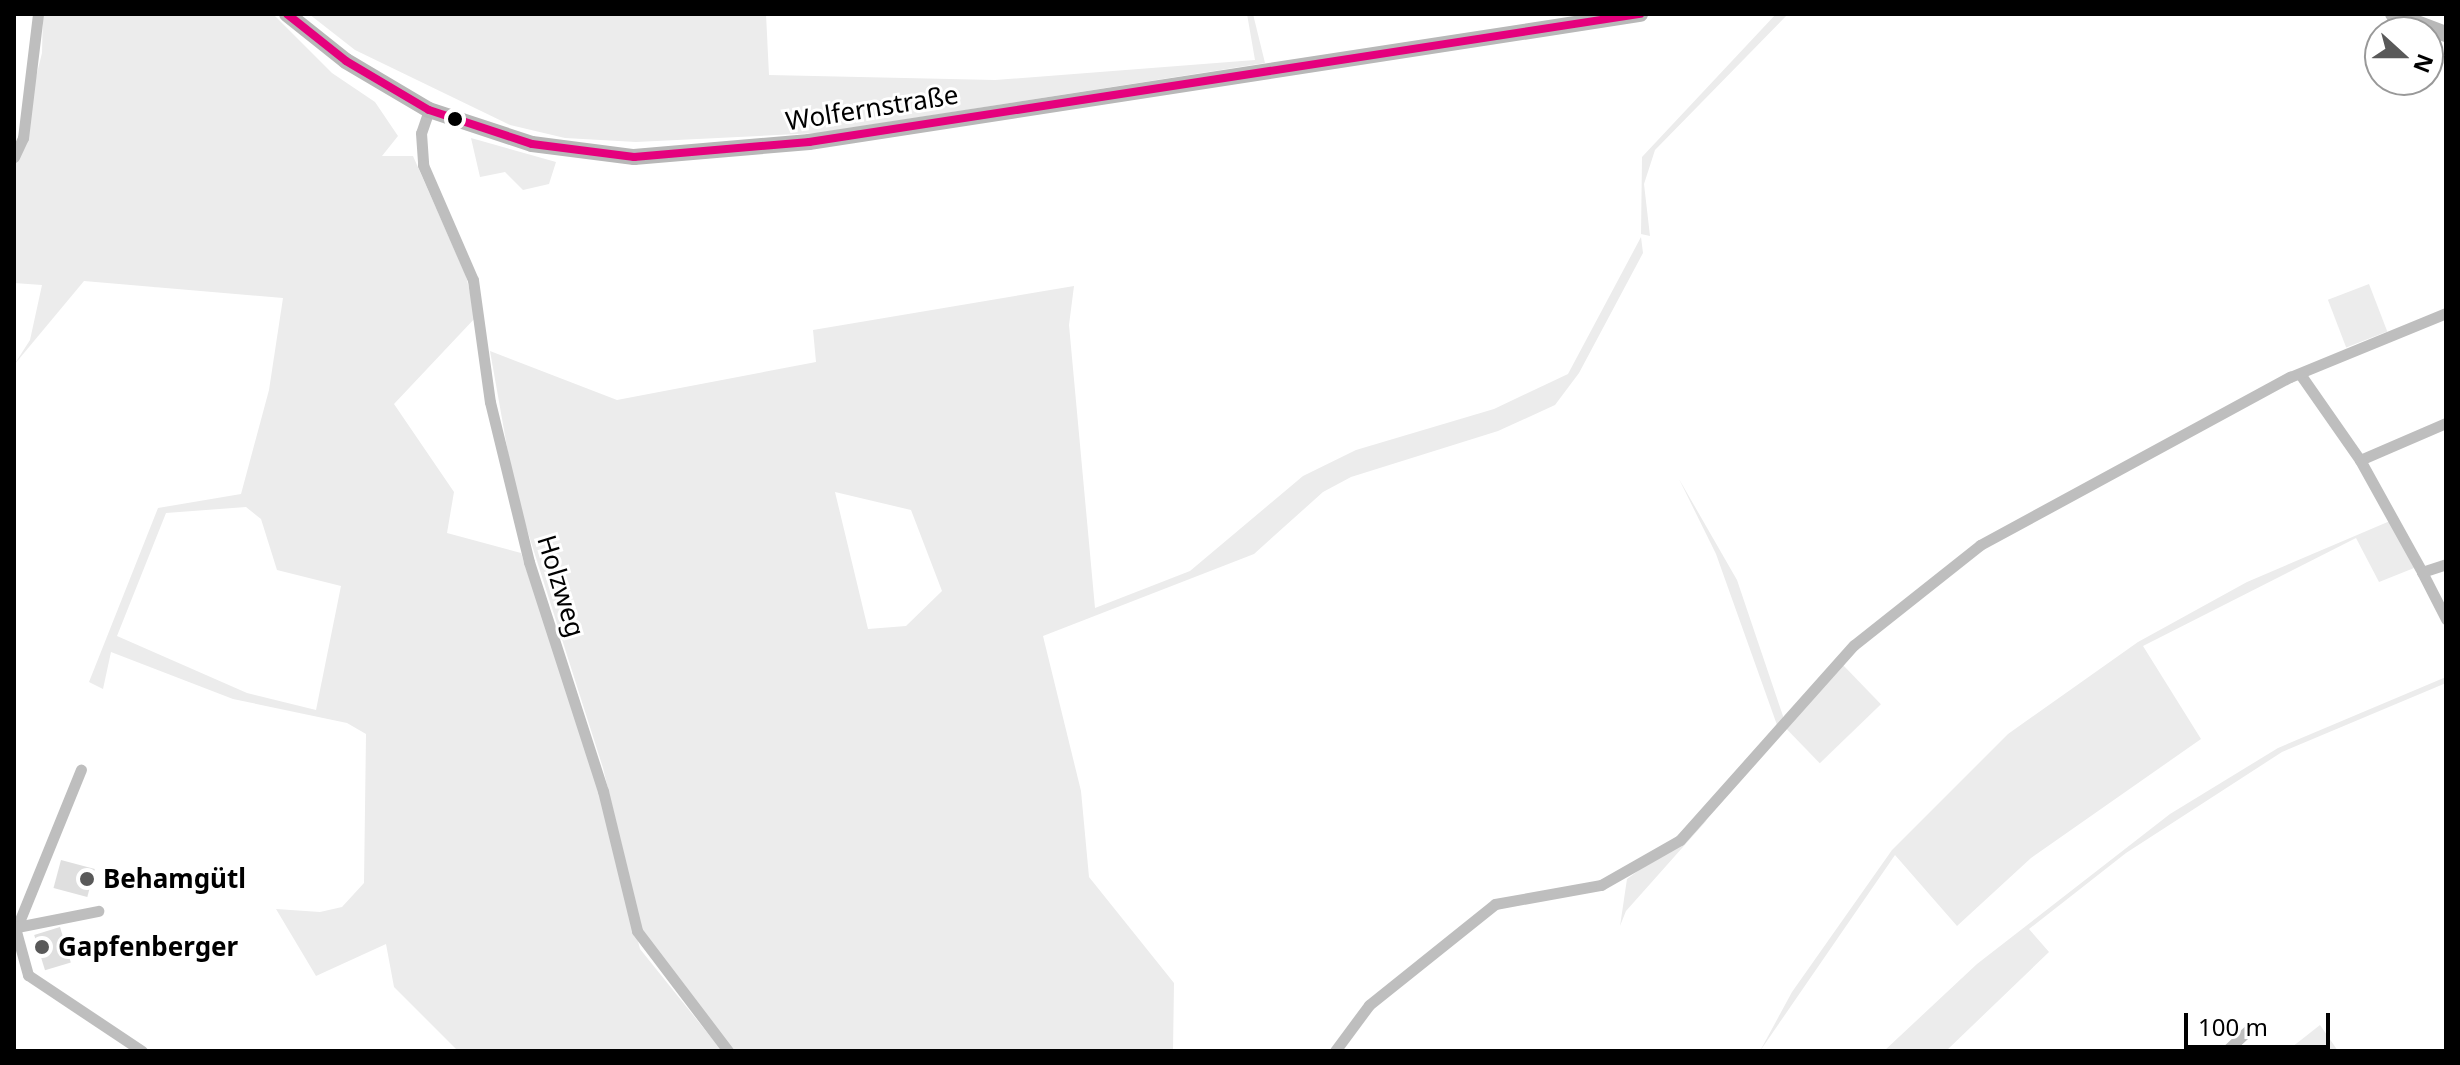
<!DOCTYPE html>
<html>
<head>
<meta charset="utf-8">
<style>
	body { margin:0 }
	#map { position:relative; width:2460px; height:1065px; overflow:hidden; background:#fff; font-family:"Noto Sans",sans-serif }
	div>[style] { position:absolute }
	.green>* { inset:0; background:#ececec; transform-origin:0 0 }
	.building>* { inset:0; background:#dfdfdf; transform-origin:0 0 }
	.minor>* { height:11px; margin:-5.5px; padding:0 5.5px; transform-origin:5.5px; border-radius:5.5px; background:#bebebe }
	.secondary>* { height:16px; margin:-8px; padding:0 8px; transform-origin:8px; border-radius:8px; background:#b8b8b8 }
	.bus-1>* { height:8px; margin:-4px; padding:0 4px; transform-origin:4px; border-radius:4px; background:#e5007d }
	.dots>* { width:22px; height:22px; translate:-50% -50%; box-sizing:border-box; border:4px solid #fff; border-radius:50% }
	span { translate:-50% -50%; white-space:nowrap; text-align:center; line-height:1.15; -webkit-text-stroke:6px #fff; paint-order:stroke }
	.street-label { font-size:26px; color:#000 }
	.poi-label { font-size:26px; color:#000; font-weight:700 }
	.left { translate:0 -50%; text-align:left }
	.frame { position:absolute; inset:0; border:16px solid #000; pointer-events:none }
	.north { position:absolute; left:2364px; top:16px; width:80px; height:80px; box-sizing:border-box; background:#fff; border:2px solid #999; border-radius:50%; rotate:111deg; font-size:22px; font-weight:700; line-height:32px; text-align:center; color:#000 }
	.north::after { content:''; display:block; margin:auto; width:28px; height:36px; background:#595959; clip-path:polygon(50% 0,100% 100%,50% 72%,0 100%) }
	.scale { position:absolute; left:2184px; top:1013px; width:146px; height:36px; box-sizing:border-box; border:4px solid #000; border-top:0; padding-left:10px; font-size:24px; line-height:28px; white-space:nowrap; color:#000; -webkit-text-stroke:6px #fff; paint-order:stroke }
</style>
</head>
<body>
<div id="map">
	<div class="green">
		<div style="clip-path:polygon(evenodd,43px 14px,273px 14px,332px 73px,375px 102px,398px 136px,382px 156px,413px 156px,466px 276px,476px 317px,394px 404px,454px 492px,447px 533px,521px 553px,600px 793px,640px 949px,722px 1051px,458px 1051px,394px 987px,386px 944px,316px 976px,276px 909px,320px 912px,342px 907px,364px 883px,366px 734px,347px 723px,233px 699px,111px 652px,103px 689px,89px 682px,158px 508px,241px 494px,269px 390px,283px 298px,84px 281px,14px 365px,30px 340px,42px 285px,14px 283px,14px 165px,42px 53px,43px 14px,246px 507px,261px 519px,277px 570px,341px 586px,316px 710px,247px 693px,117px 636px,166px 513px,246px 507px)"></div>
		<div style="clip-path:polygon(309px 14px,766px 14px,769px 75px,995px 80px,1255px 60px,1247px 14px,1253px 14px,1265px 63px,818px 133px,636px 142px,565px 138px,510px 125px,355px 50px)"></div>
		<div style="clip-path:polygon(1776px 14px,1788px 14px,1655px 150px,1644px 184px,1650px 236px,1641px 234px,1642px 157px)"></div>
		<div style="clip-path:polygon(471px 138px,556px 162px,549px 184px,523px 190px,505px 172px,480px 177px)"></div>
		<div style="clip-path:polygon(evenodd,1641px 237px,1643px 253px,1579px 373px,1555px 405px,1498px 431px,1351px 477px,1323px 492px,1254px 554px,1043px 636px,1081px 791px,1089px 877px,1174px 983px,1173px 1051px,734px 1051px,642px 930px,603px 768px,515px 492px,490px 351px,617px 400px,816px 362px,813px 330px,1074px 286px,1069px 325px,1095px 608px,1190px 571px,1303px 476px,1356px 450px,1494px 409px,1568px 374px,1641px 237px,835px 492px,911px 510px,942px 591px,906px 626px,868px 629px,835px 492px)"></div>
		<div style="left:2369px;top:284px;width:51px;height:44px;rotate:69deg"></div>
		<div style="clip-path:polygon(1679px 479px,1737px 580px,1784px 719px,1777px 725px,1716px 554px)"></div>
		<div style="clip-path:polygon(2390px 521px,2414px 568px,2379px 582px,2356px 538px,2143px 646px,2201px 739px,2031px 858px,1957px 926px,1895px 855px,1760px 1051px,1792px 992px,1892px 850px,2008px 734px,2138px 642px,2247px 582px)"></div>
		<div style="left:1842px;top:664px;width:56px;height:85px;rotate:46deg"></div>
		<div style="clip-path:polygon(2446px 677px,2446px 683px,2282px 752px,2126px 853px,2029px 929px,2049px 952px,1946px 1051px,1884px 1051px,1977px 964px,2170px 814px,2278px 748px)"></div>
		<div style="clip-path:polygon(1707px 820px,1626px 911px,1620px 926px,1627px 879px)"></div>
		<div style="clip-path:polygon(2320px 1025px,2338px 1051px,2287px 1051px)"></div>
	</div>
	<div class="building">
		<div style="left:61px;top:860px;width:35px;height:29px;rotate:15deg"></div>
		<div style="left:60px;top:927px;width:37px;height:27px;rotate:73deg"></div>
	</div>
	<div class="minor">
		<div style="left:429px;top:110px;width:24px;rotate:109deg"></div>
		<div style="left:421px;top:133px;width:32px;rotate:86deg"></div>
		<div style="left:423px;top:165px;width:125px;rotate:66.5deg"></div>
		<div style="left:473px;top:280px;width:123px;rotate:82.1deg"></div>
		<div style="left:490px;top:402px;width:165px;rotate:76.3deg"></div>
		<div style="left:529px;top:562px;width:241px;rotate:72.1deg"></div>
		<div style="left:603px;top:791px;width:144px;rotate:76.3deg"></div>
		<div style="left:637px;top:931px;width:151px;rotate:52.8deg"></div>
		<div style="left:14px;top:157px;width:21px;rotate:-65deg"></div>
		<div style="left:23px;top:138px;width:125px;rotate:-83.1deg"></div>
		<div style="left:2300px;top:374px;width:105px;rotate:55.1deg"></div>
		<div style="left:2360px;top:460px;width:94px;rotate:-23.3deg"></div>
		<div style="left:2360px;top:460px;width:128px;rotate:61deg"></div>
		<div style="left:2422px;top:572px;width:25px;rotate:-18deg"></div>
		<div style="left:2422px;top:572px;width:53px;rotate:62.9deg"></div>
		<div style="left:14px;top:924px;width:53px;rotate:74.6deg"></div>
		<div style="left:28px;top:975px;width:137px;rotate:33.7deg"></div>
		<div style="left:17px;top:927px;width:170px;rotate:-67.9deg"></div>
		<div style="left:17px;top:927px;width:83px;rotate:-11.2deg"></div>
		<div style="left:1335px;top:1051px;width:57px;rotate:-53.5deg"></div>
		<div style="left:1369px;top:1005px;width:161px;rotate:-38.7deg"></div>
		<div style="left:1495px;top:904px;width:108px;rotate:-10.2deg"></div>
		<div style="left:1601px;top:885px;width:91px;rotate:-29.7deg"></div>
		<div style="left:1680px;top:840px;width:261px;rotate:-48.3deg"></div>
		<div style="left:1854px;top:645px;width:161px;rotate:-38.4deg"></div>
		<div style="left:1980px;top:545px;width:353px;rotate:-28.5deg"></div>
		<div style="left:2290px;top:377px;width:169px;rotate:-22.3deg"></div>
		<div style="left:2226px;top:1051px;width:35px;rotate:-43deg"></div>
	</div>
	<div class="secondary">
		<div style="left:287px;top:14px;width:75px;rotate:38.5deg"></div>
		<div style="left:346px;top:61px;width:96px;rotate:30.6deg"></div>
		<div style="left:429px;top:110px;width:108px;rotate:18.3deg"></div>
		<div style="left:532px;top:144px;width:103px;rotate:7.3deg"></div>
		<div style="left:634px;top:157px;width:176px;rotate:-4.9deg"></div>
		<div style="left:809px;top:142px;width:841px;rotate:-8.76deg"></div>
		<div style="left:2393px;top:14px;width:57px;rotate:20.7deg"></div>
	</div>
	<div class="bus-1">
		<div style="left:287px;top:14px;width:75px;rotate:38.5deg"></div>
		<div style="left:346px;top:61px;width:96px;rotate:30.6deg"></div>
		<div style="left:429px;top:110px;width:108px;rotate:18.3deg"></div>
		<div style="left:532px;top:144px;width:103px;rotate:7.3deg"></div>
		<div style="left:634px;top:157px;width:176px;rotate:-4.9deg"></div>
		<div style="left:809px;top:142px;width:841px;rotate:-8.76deg"></div>
	</div>
	<div class="dots">
		<div style="left:455px;top:119px;background:#000"></div>
		<div style="left:87px;top:879px;background:#595959"></div>
		<div style="left:42px;top:947px;background:#595959"></div>
	</div>
	<div class="street-label">
		<span style="left:872px;top:108px;rotate:-9deg">Wolfernstraße</span>
		<span style="left:561px;top:586px;rotate:73deg">Holzweg</span>
	</div>
	<div class="poi-label">
		<span class="left" style="left:103px;top:879px">Behamgütl</span>
		<span class="left" style="left:58px;top:947px">Gapfenberger</span>
	</div>
	<div class="frame"></div>
	<div class="north">N</div>
	<div class="scale">100 m</div>
</div>
</body>
</html>
